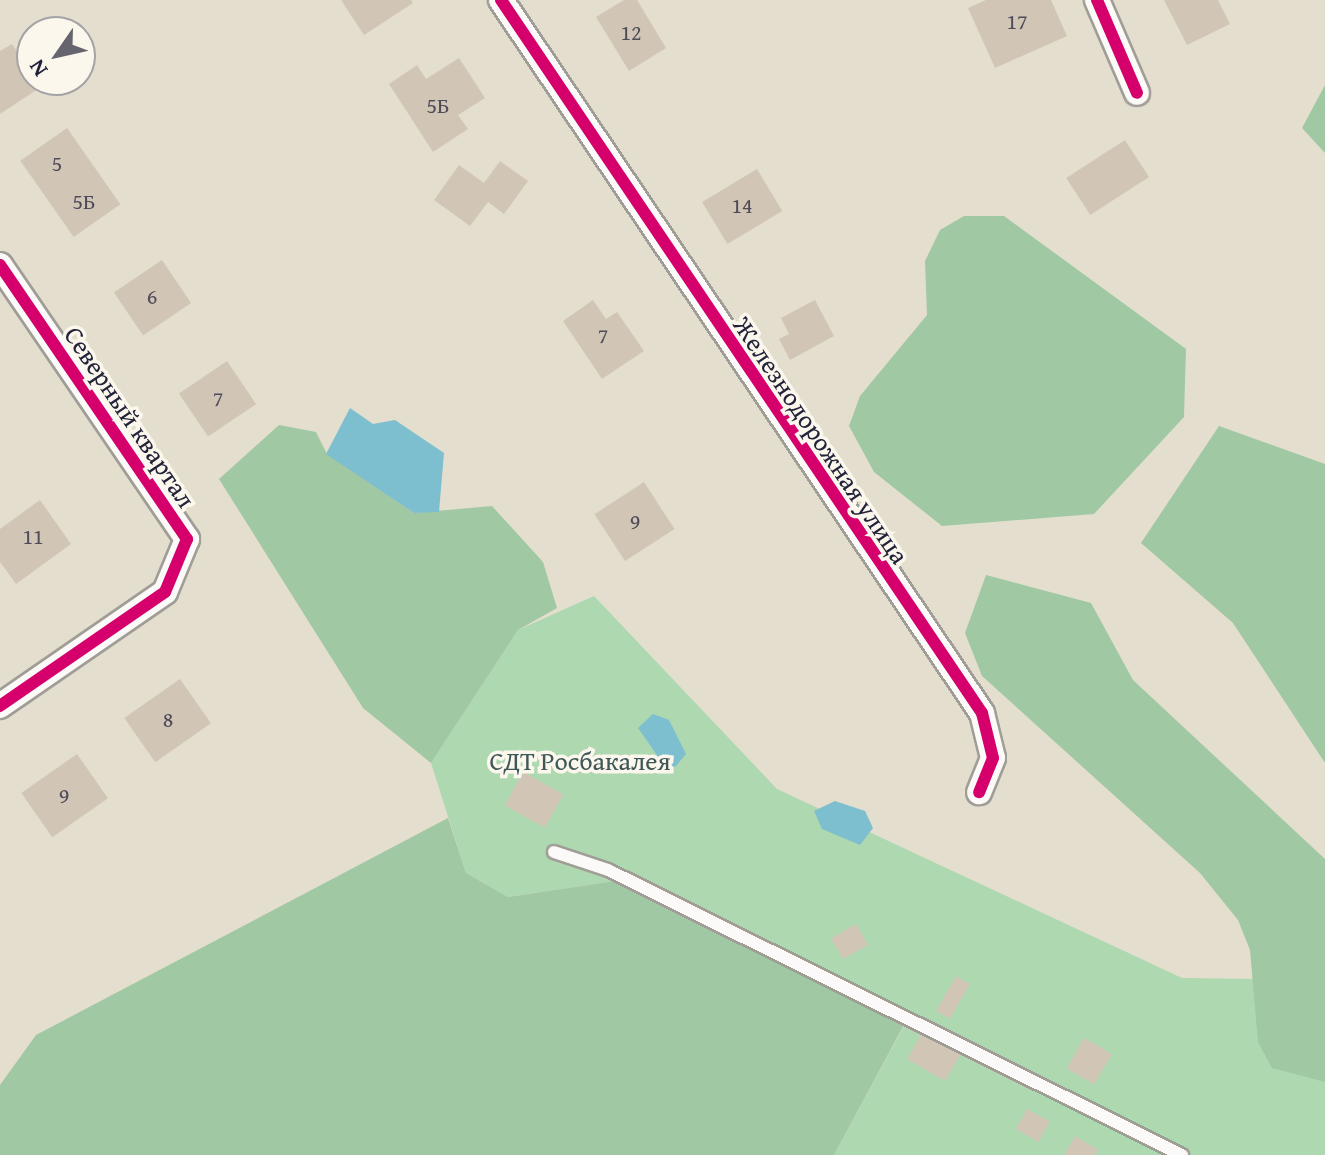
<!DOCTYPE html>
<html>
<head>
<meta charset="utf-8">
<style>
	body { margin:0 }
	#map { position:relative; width:1325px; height:1155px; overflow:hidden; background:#e4dece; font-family:"Gentium Book Plus",serif }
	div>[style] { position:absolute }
	.green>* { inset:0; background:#add8b0 }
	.forest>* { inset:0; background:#a0c8a3 }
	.water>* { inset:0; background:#7dbecf }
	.building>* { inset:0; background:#d1c6b6; transform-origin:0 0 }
	.roads { filter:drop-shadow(2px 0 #a09d96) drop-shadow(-2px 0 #a09d96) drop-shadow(0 2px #a09d96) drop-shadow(0 -2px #a09d96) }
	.service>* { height:12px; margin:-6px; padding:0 6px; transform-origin:6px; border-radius:6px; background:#fbfaf8 }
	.minor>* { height:24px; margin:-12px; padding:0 12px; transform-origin:12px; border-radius:12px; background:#fbfaf8 }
	.cycleway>* { height:12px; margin:-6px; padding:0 6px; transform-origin:6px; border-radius:6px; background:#d6006c }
	span { translate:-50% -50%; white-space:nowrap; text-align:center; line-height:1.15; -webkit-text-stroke:7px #fbf7ec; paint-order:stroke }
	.number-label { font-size:22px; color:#4f4c5a }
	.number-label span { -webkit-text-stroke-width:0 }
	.street-label { font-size:26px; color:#22223b }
	.park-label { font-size:26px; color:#3e5757 }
	.north { position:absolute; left:16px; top:16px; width:80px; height:80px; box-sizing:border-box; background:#fbf7ec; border:2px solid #a4a2a5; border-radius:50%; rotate:236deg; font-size:22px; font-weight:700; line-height:32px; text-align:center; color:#22223b }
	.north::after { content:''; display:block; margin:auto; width:28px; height:36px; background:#66646e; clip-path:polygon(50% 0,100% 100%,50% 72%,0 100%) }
</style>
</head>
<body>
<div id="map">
	<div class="green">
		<div style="clip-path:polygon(594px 596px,777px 789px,1182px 978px,1325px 980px,1325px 1155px,834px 1155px,905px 1024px,615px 881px,508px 897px,466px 873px,431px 763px,518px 630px)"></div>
	</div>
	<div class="forest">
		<div style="clip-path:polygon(1325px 85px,1325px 153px,1302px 128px)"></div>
		<div style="clip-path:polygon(964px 216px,1004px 216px,1186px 349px,1184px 417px,1094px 514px,942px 526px,874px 472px,849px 426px,860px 396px,927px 315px,925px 261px,940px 230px)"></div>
		<div style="clip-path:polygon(279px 425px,316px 432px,327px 454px,414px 513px,492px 506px,543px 562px,557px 608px,518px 630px,431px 763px,363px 708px,219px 479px)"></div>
		<div style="clip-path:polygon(1219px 426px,1325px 464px,1325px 763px,1233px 623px,1141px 543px)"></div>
		<div style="clip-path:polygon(986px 575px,1091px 603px,1133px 680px,1325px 859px,1325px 1082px,1272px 1068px,1258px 1042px,1250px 950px,1238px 920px,1200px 873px,982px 676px,965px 633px)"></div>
		<div style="clip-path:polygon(448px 818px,466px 873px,508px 897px,615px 881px,905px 1023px,834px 1155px,0 1155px,0 1085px,36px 1035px)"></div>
	</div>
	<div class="water">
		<div style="clip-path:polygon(350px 408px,373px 424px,395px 420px,444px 453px,439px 512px,414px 513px,326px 454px)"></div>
		<div style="clip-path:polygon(653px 714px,669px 720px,686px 754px,675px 767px,664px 765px,638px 728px)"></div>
		<div style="clip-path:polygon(835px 801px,865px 811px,873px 828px,860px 845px,822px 829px,814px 811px)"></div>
	</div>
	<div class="building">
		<div style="clip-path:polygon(341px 0,411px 0,413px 3px,364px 35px)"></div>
		<div style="clip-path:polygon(624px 0,637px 0,666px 48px,629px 71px,596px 17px)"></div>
		<div style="clip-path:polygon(986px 0,1051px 0,1067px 36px,995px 68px,968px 8px)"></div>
		<div style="clip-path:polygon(1164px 0,1218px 0,1230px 24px,1187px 45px)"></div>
		<div style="clip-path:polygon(12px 44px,41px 87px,0 114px,0 51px)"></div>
		<div style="clip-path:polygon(459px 58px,485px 98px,458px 115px,468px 129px,433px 152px,389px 84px,417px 65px,426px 79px)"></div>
		<div style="left:67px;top:128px;width:93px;height:57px;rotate:55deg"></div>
		<div style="left:1125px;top:140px;width:44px;height:70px;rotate:57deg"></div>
		<div style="clip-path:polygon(500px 161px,528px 181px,504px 214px,488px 202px,470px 226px,434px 200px,459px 165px,484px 183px)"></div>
		<div style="left:757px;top:169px;width:49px;height:64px;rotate:59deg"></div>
		<div style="left:162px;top:260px;width:52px;height:58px;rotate:56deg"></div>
		<div style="clip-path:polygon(593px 300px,606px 319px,617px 312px,644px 351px,602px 379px,563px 321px)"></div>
		<div style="clip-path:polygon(815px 300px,834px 336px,790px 360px,779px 339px,789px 334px,781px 318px)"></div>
		<div style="left:227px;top:361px;width:52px;height:58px;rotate:56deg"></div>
		<div style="left:644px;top:482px;width:56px;height:59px;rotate:57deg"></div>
		<div style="clip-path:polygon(40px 500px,71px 544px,16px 584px,0 562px,0 529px)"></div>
		<div style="left:180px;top:679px;width:54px;height:68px;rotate:55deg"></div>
		<div style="left:77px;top:754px;width:54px;height:68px;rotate:55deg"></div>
		<div style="left:523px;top:772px;width:46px;height:38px;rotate:29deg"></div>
		<div style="left:856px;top:924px;width:24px;height:29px;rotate:60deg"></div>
		<div style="left:956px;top:976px;width:16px;height:40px;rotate:30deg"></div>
		<div style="left:922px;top:1033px;width:44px;height:30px;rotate:30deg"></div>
		<div style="left:1084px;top:1038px;width:32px;height:35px;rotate:30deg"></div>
		<div style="left:1027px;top:1109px;width:26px;height:23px;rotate:29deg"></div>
		<div style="clip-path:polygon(1075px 1136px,1098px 1150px,1095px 1155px,1064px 1155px)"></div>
	</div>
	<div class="roads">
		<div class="service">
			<div style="left:554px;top:852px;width:57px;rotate:18.4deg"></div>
			<div style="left:608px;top:870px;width:641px;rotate:26.41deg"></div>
		</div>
		<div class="minor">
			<div style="left:501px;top:0;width:860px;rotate:56deg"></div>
			<div style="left:982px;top:713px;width:46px;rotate:76.3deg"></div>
			<div style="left:993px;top:758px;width:37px;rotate:112deg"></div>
			<div style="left:1097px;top:0;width:101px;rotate:66.7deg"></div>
			<div style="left:0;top:265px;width:332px;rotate:55.7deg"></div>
			<div style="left:187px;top:539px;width:57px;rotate:112.5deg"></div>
			<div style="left:165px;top:592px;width:201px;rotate:145.4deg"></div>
		</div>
	</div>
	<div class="cycleway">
		<div style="left:501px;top:0;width:860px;rotate:56deg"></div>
		<div style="left:982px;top:713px;width:46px;rotate:76.3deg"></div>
		<div style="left:993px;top:758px;width:37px;rotate:112deg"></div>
		<div style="left:1097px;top:0;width:101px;rotate:66.7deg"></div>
		<div style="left:0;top:265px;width:332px;rotate:55.7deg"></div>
		<div style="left:187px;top:539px;width:57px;rotate:112.5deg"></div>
		<div style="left:165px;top:592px;width:201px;rotate:145.4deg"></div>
	</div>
	<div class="number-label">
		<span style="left:1017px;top:22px">17</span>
		<span style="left:631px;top:33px">12</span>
		<span style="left:438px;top:106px">5Б</span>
		<span style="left:57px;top:164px">5</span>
		<span style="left:84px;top:202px">5Б</span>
		<span style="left:742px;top:206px">14</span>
		<span style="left:152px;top:297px">6</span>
		<span style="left:603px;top:336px">7</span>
		<span style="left:218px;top:399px">7</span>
		<span style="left:635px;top:522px">9</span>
		<span style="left:33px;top:537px">11</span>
		<span style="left:168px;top:720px">8</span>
		<span style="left:64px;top:796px">9</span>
	</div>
	<div class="street-label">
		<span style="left:130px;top:417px;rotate:56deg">Северный квартал</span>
		<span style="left:821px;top:440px;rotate:56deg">Железнодорожная улица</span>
	</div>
	<div class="park-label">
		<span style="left:580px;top:761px">СДТ Росбакалея</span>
	</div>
	<div class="north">N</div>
</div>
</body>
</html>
